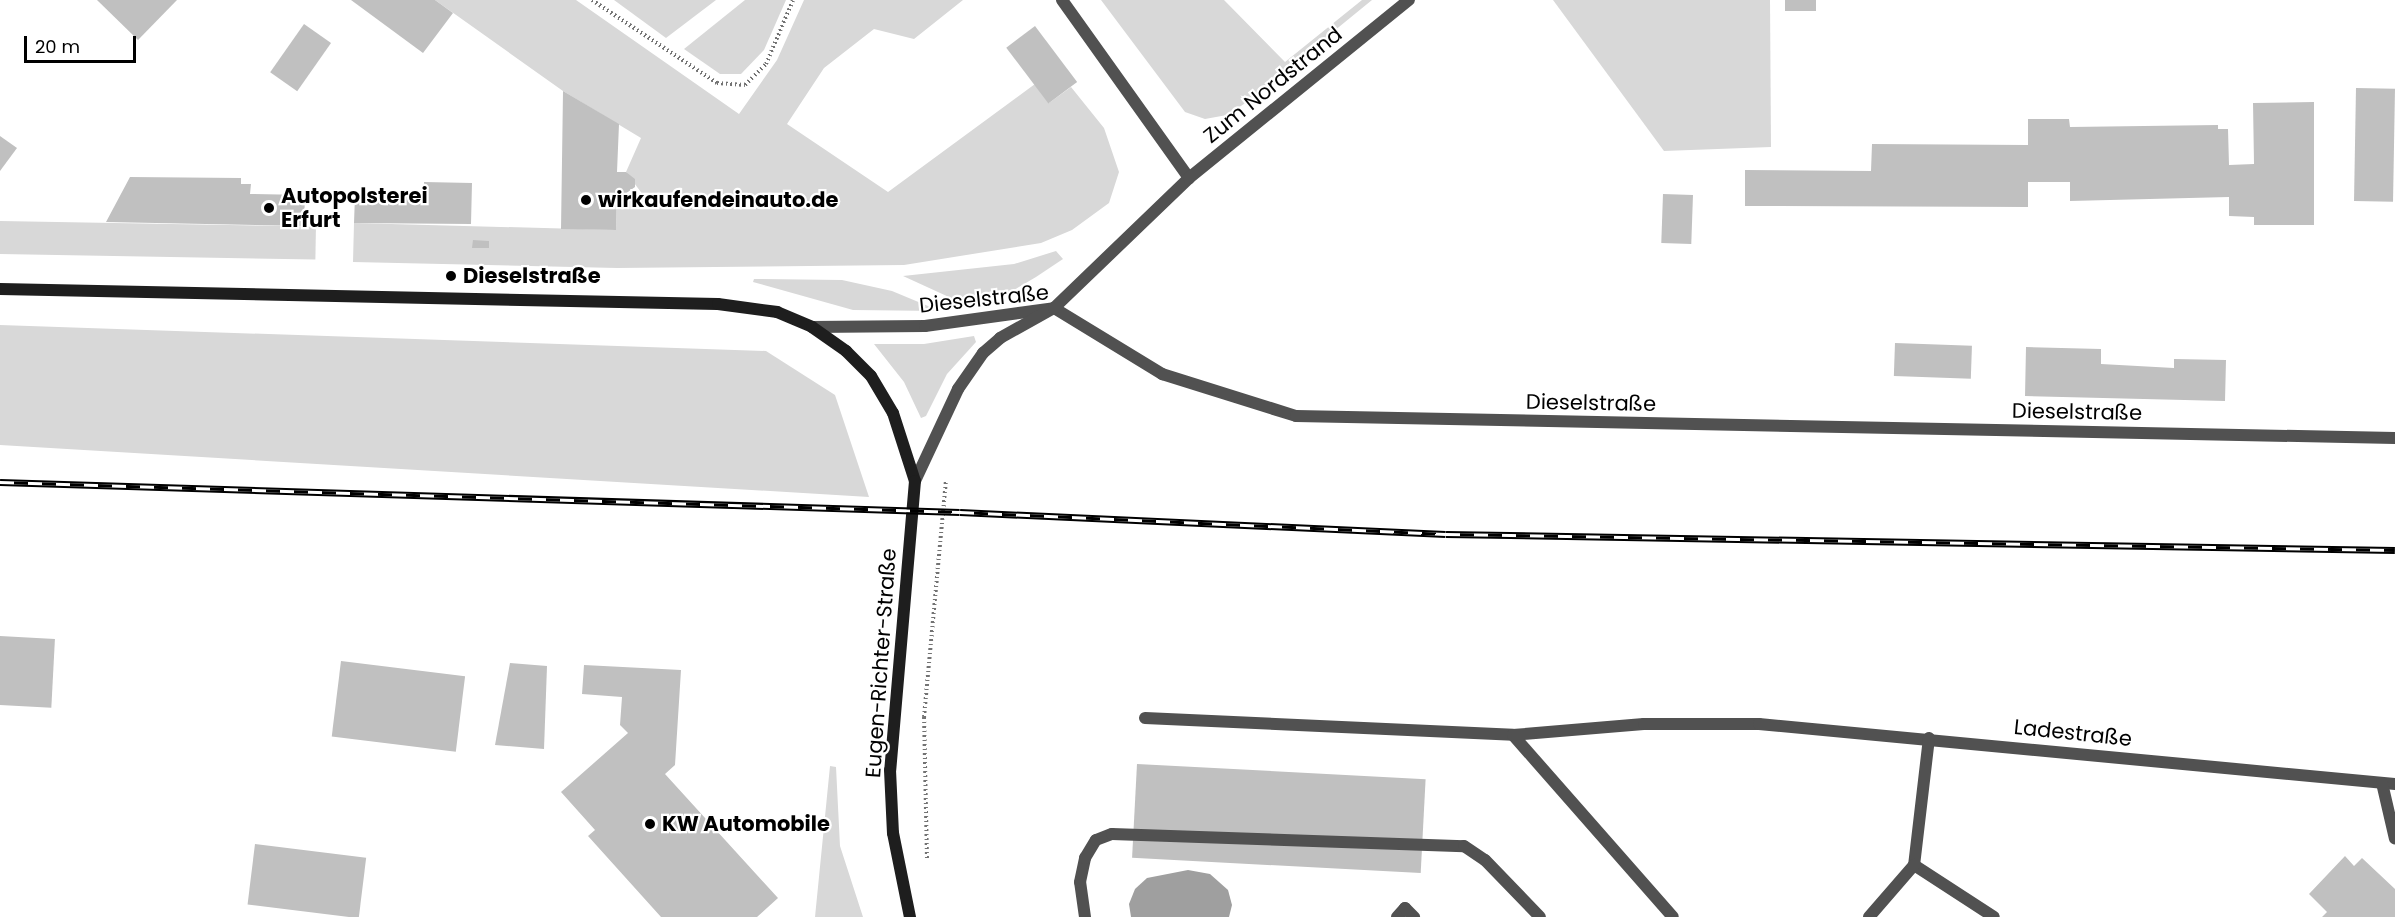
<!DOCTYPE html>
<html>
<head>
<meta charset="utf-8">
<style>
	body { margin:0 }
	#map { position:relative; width:2395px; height:917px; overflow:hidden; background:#fff; font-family:Poppins,sans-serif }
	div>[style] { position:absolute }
	.green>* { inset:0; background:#d8d8d8; transform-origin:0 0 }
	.water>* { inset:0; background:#9f9f9f }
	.building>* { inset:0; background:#c0c0c0; transform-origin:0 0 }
	.path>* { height:4px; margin-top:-2px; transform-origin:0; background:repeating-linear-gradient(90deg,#737373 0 1.5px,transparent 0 4.5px) }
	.service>* { height:12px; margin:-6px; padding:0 6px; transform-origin:6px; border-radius:6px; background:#515151 }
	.minor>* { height:12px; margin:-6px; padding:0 6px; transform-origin:6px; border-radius:6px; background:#515151 }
	.secondary>* { height:12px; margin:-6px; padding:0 6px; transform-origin:6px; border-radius:6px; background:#1e1e1e }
	.rail>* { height:7px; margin-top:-3.5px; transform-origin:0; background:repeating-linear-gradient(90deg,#fff 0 14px,#000 0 28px); box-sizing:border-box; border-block:2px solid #000 }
	.dots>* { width:16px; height:16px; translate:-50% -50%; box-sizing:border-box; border:3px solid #fff; border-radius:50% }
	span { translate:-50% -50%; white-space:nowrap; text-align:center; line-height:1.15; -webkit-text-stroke:4.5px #fff; paint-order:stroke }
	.street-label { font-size:21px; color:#000 }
	.poi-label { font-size:21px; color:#000; font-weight:700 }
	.left { translate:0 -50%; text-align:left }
	.scale { position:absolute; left:24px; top:36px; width:112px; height:27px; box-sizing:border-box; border:3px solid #000; border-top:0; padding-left:8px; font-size:18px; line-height:21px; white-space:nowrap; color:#000; -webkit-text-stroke:4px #fff; paint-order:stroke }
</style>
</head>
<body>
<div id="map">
	<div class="green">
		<div style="clip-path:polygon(435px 0,576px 0,739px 114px,777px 60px,804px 0,963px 0,914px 39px,874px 29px,824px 68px,787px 124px,888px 192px,1035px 84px,1049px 103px,1071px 87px,1104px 128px,1119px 172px,1109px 203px,1072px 230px,1041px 243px,904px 265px,617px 268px,353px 262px,354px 223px,616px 230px,617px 193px,625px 194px,634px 203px,643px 195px,626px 172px,641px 138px,563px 91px)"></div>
		<div style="clip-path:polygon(614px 0,716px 0,666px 38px)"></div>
		<div style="clip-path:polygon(745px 0,786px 0,764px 50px,741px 74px,720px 74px,684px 49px)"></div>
		<div style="clip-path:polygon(1101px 0,1224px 0,1285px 62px,1362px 0,1372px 0,1247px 102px,1227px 115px,1205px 119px,1185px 112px)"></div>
		<div style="clip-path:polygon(1553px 0,1770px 0,1771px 147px,1664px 151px)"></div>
		<div style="left:0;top:221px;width:316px;height:33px;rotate:1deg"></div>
		<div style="clip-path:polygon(1056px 251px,1063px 259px,1036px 277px,1009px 293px,981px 301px,962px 303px,903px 276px,1014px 264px)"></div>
		<div style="clip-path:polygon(754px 279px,842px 280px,892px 291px,940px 311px,853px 310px,753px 282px)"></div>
		<div style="clip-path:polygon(0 325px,766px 351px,835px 395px,869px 497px,0 445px)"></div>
		<div style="clip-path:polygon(974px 336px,976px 342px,947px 374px,926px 416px,921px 418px,904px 382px,874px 344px,924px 344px)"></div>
		<div style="clip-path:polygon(830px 766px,836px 767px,840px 846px,863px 917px,815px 917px)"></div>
	</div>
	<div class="water">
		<div style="clip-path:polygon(1188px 870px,1210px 874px,1228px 890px,1232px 905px,1229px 917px,1131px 917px,1129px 904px,1135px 889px,1147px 878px)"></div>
	</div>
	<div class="building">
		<div style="clip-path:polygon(97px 0,177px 0,138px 40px)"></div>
		<div style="clip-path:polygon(351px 0,435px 0,453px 13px,423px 53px)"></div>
		<div style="left:1785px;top:0;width:31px;height:11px"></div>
		<div style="left:304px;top:24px;width:33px;height:59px;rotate:35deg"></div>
		<div style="left:1035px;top:26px;width:70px;height:36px;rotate:53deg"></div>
		<div style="left:2356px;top:88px;width:39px;height:113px;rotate:1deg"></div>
		<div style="clip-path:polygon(563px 91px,619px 124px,617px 172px,626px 172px,635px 179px,635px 187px,625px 194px,617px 193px,616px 230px,561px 229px)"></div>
		<div style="clip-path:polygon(2314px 102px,2314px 225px,2254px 225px,2254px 217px,2229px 216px,2229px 197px,2070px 201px,2070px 182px,2028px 182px,2028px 207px,1745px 206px,1745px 170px,1871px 171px,1872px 144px,2028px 145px,2028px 119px,2069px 119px,2070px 127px,2218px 125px,2218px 129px,2228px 129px,2229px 165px,2254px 164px,2253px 103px)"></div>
		<div style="clip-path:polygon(0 136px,17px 148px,0 171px)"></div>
		<div style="clip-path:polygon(130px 177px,241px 178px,241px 184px,251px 184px,250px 194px,305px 195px,304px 226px,106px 222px)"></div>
		<div style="clip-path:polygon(424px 182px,472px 183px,471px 224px,354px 223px,355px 195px,424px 195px)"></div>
		<div style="left:1663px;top:194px;width:30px;height:49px;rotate:2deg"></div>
		<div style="clip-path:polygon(473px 240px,489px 241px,489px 248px,472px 248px)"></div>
		<div style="left:1895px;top:343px;width:77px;height:33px;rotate:2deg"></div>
		<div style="clip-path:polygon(2026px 347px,2101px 349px,2101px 364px,2174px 368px,2174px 359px,2226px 360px,2225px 401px,2025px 396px)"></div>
		<div style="left:0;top:636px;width:55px;height:69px;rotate:3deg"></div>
		<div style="left:341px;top:661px;width:125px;height:76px;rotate:7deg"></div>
		<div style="clip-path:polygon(510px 663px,547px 666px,544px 749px,495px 745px)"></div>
		<div style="clip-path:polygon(584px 665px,681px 670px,675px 765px,665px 774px,778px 898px,757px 917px,661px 917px,588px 836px,595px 830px,561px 792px,628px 733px,620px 725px,622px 697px,582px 694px)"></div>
		<div style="left:1137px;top:764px;width:289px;height:94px;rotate:3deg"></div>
		<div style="left:255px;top:844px;width:112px;height:61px;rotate:7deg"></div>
		<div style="clip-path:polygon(2345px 856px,2354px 866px,2362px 858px,2395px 889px,2395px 917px,2322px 917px,2327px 912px,2309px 894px)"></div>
	</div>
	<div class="path">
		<div style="left:592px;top:0;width:150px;rotate:33.6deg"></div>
		<div style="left:717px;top:83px;width:28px;rotate:4deg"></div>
		<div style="left:745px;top:85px;width:30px;rotate:-45deg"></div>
		<div style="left:766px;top:64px;width:69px;rotate:-67.1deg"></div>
		<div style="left:927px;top:858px;width:141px;rotate:-91.2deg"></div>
		<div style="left:924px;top:717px;width:238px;rotate:-84.7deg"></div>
	</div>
	<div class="service">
		<div style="left:1062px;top:0;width:219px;rotate:54.5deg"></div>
		<div style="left:1145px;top:718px;width:368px;rotate:2.6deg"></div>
		<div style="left:1513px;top:735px;width:242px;rotate:48.7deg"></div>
		<div style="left:1513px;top:735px;width:131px;rotate:-4.8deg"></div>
		<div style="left:1644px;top:724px;width:115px"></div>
		<div style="left:1759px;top:724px;width:639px;rotate:5.39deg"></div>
		<div style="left:1929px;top:738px;width:128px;rotate:96.7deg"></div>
		<div style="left:1914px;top:865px;width:95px;rotate:33deg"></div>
		<div style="left:2382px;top:783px;width:57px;rotate:76.9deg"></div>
		<div style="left:1085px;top:917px;width:35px;rotate:-98deg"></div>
		<div style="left:1080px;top:882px;width:25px;rotate:-78deg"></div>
		<div style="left:1085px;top:858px;width:21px;rotate:-59deg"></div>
		<div style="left:1096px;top:840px;width:17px;rotate:-21deg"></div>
		<div style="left:1112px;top:834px;width:352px;rotate:2deg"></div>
		<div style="left:1464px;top:846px;width:25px;rotate:34deg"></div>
		<div style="left:1485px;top:860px;width:79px;rotate:46deg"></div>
		<div style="left:1397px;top:917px;width:12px;rotate:-48deg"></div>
		<div style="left:1405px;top:908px;width:13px;rotate:45deg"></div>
		<div style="left:1869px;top:917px;width:69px;rotate:-49.1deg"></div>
	</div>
	<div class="minor">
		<div style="left:812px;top:327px;width:113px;rotate:-0.5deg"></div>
		<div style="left:925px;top:326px;width:130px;rotate:-7.9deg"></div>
		<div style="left:1054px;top:308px;width:127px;rotate:31.4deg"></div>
		<div style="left:1162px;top:374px;width:140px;rotate:17.4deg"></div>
		<div style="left:1296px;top:416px;width:1099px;rotate:1.15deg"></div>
		<div style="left:915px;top:481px;width:102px;rotate:-64.9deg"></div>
		<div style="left:958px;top:389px;width:44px;rotate:-55.2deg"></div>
		<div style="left:983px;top:353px;width:23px;rotate:-41deg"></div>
		<div style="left:1000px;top:338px;width:62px;rotate:-29.1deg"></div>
		<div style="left:1054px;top:308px;width:187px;rotate:-43.9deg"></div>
		<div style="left:1189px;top:178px;width:283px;rotate:-39deg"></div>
	</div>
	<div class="secondary">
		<div style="left:0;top:289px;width:718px;rotate:1.2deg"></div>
		<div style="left:718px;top:304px;width:60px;rotate:7.7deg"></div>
		<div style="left:777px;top:312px;width:38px;rotate:23deg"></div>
		<div style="left:812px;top:327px;width:42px;rotate:35.2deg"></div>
		<div style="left:846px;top:351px;width:35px;rotate:45deg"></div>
		<div style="left:871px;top:376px;width:43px;rotate:59.3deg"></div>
		<div style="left:893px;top:413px;width:71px;rotate:72.1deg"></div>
		<div style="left:915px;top:481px;width:290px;rotate:94.9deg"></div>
		<div style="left:890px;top:770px;width:63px;rotate:87.3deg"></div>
		<div style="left:893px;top:833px;width:86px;rotate:78.6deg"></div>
	</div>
	<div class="rail">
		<div style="left:0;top:482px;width:960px;rotate:1.79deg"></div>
		<div style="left:960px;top:512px;width:486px;rotate:2.6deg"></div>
		<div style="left:1446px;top:534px;width:949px;rotate:0.97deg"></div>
	</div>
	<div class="dots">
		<div style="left:586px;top:200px;background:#000"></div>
		<div style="left:269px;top:208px;background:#000"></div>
		<div style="left:451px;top:276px;background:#000"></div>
		<div style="left:650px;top:824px;background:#000"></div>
	</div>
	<div class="street-label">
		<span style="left:1273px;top:85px;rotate:-39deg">Zum Nordstrand</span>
		<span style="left:984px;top:299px;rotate:-6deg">Dieselstraße</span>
		<span style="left:1591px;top:403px;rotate:1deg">Dieselstraße</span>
		<span style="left:2077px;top:412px;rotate:1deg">Dieselstraße</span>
		<span style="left:881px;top:663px;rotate:-86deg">Eugen-Richter-Straße</span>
		<span style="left:2073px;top:733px;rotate:6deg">Ladestraße</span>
	</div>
	<div class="poi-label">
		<span class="left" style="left:281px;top:208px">Autopolsterei<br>Erfurt</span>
		<span class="left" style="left:598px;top:200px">wirkaufendeinauto.de</span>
		<span class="left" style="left:463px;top:276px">Dieselstraße</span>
		<span class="left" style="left:662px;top:824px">KW Automobile</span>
	</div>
	<div class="scale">20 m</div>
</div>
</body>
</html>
